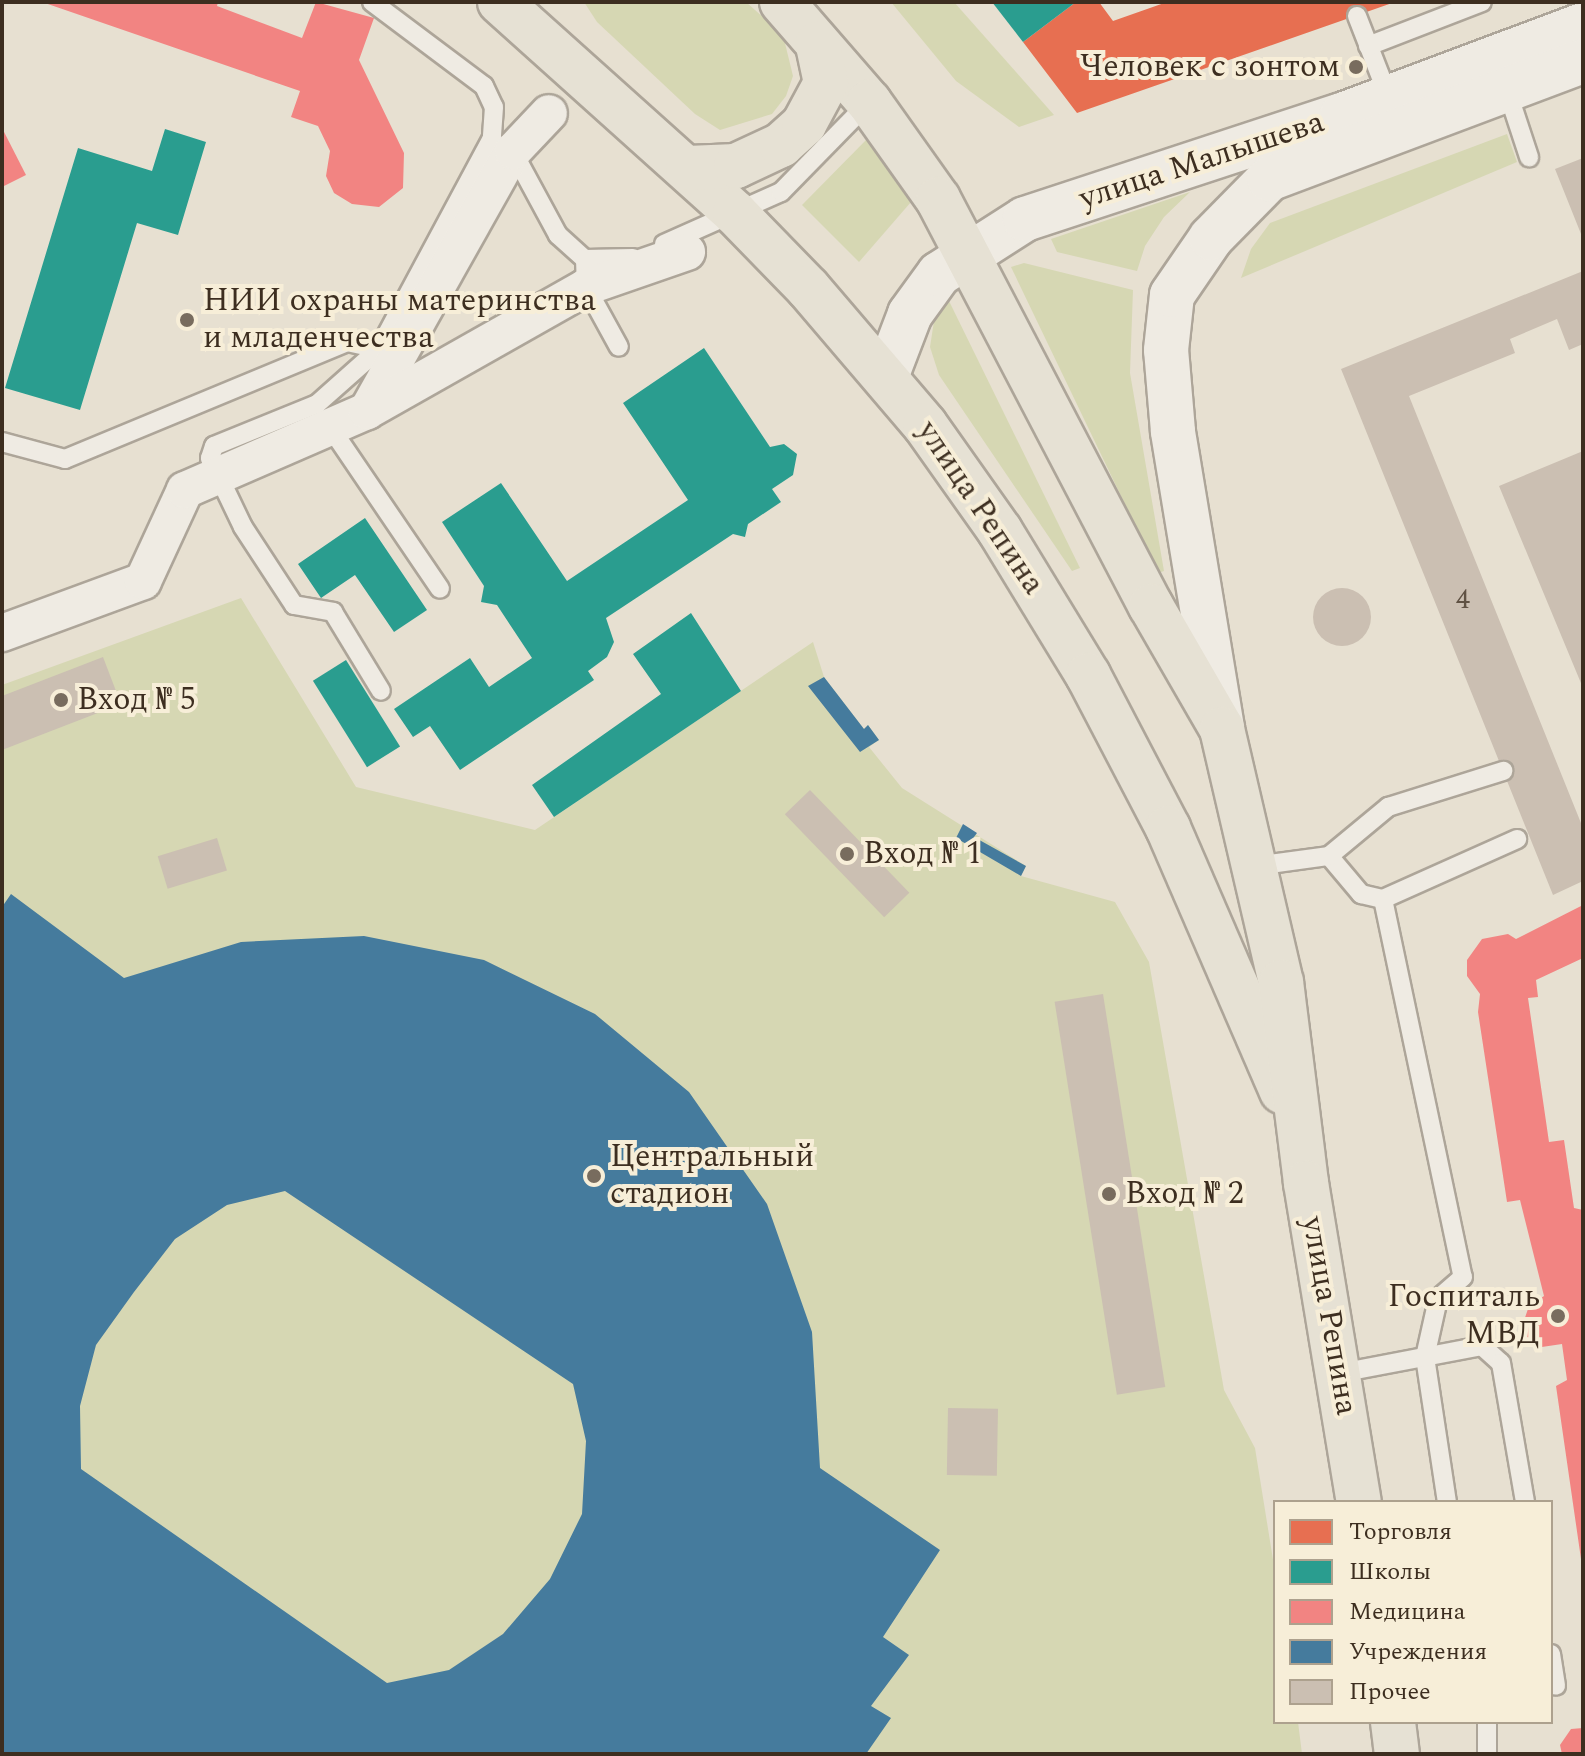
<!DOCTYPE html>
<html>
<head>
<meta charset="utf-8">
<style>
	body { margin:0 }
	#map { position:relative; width:1585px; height:1756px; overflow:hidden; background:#e7e0d1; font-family:Spectral,serif }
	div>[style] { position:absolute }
	.green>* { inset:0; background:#d6d7b3 }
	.shops>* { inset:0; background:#e76f51 }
	.schools>* { inset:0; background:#2a9d8f; transform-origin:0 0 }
	.health>* { inset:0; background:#f28482 }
	.public>* { inset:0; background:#457b9d }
	.building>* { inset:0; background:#cbbfb2; transform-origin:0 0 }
	.round { border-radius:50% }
	.roads { filter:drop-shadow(2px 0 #ada599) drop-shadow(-2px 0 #ada599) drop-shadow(0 2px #ada599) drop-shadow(0 -2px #ada599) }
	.lane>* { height:18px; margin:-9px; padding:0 9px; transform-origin:9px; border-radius:9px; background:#efebe3 }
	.street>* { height:36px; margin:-18px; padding:0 18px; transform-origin:18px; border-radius:18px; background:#efebe3 }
	.secondary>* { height:44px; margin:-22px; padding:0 22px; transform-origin:22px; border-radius:22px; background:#efebe3 }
	.primary>* { height:44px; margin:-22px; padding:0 22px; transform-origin:22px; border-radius:22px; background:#e6e1d4 }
	.dots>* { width:22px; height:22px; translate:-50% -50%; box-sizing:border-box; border:4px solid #f7eed8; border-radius:50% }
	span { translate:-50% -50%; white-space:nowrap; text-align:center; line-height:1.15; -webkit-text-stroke:8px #f7eed8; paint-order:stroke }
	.number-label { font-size:28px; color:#605244 }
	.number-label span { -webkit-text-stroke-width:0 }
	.poi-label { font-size:32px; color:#3d2e20 }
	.right { translate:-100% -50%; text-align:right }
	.left { translate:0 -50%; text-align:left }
	.street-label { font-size:32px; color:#3d2e20 }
	.frame { position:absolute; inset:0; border:4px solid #3d2e20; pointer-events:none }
	.legend { position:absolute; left:1273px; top:1500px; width:280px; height:224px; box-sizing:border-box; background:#f7eed8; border:2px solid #ada18e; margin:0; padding:10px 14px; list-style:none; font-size:24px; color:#3d2e20 }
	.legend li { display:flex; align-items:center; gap:16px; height:40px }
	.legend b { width:40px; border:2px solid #ada18e }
</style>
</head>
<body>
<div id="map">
	<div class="green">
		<div style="clip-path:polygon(584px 2px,746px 2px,783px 35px,793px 76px,786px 96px,772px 114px,720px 130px,695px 114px,597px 22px)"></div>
		<div style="clip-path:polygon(891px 2px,954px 2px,1054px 115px,1019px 127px,956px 81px)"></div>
		<div style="clip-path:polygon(1507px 134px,1517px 162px,1241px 278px,1251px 249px,1270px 223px)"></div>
		<div style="clip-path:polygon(868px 138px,911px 202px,859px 262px,802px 205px)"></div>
		<div style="clip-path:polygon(1190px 192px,1164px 217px,1145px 246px,1137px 271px,1057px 252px,1051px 239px)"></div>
		<div style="clip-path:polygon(1024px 263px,1133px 290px,1130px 373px,1164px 571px,1158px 573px,1011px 267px)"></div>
		<div style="clip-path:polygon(949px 301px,1080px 568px,1072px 571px,939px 375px,930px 347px,934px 321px)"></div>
		<div style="clip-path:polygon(241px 598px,356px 787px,535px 830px,813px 642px,824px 677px,864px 729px,868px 725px,879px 740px,869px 747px,902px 788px,1026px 866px,1021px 876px,1115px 902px,1149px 962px,1224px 1390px,1255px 1448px,1275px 1572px,1275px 1722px,1298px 1722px,1302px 1754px,2px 1754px,2px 685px)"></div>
	</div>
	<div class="shops">
		<div style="clip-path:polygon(1076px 2px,1099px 2px,1113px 21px,1167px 2px,1395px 2px,1077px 113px,1023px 42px)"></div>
	</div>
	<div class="schools">
		<div style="clip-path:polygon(992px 2px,1076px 2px,1023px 42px)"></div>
		<div style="clip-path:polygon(165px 129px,206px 142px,178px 235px,137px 223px,80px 410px,5px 388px,78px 148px,152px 171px)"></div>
		<div style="clip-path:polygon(704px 348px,770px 447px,784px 444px,797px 454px,793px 475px,772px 489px,781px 502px,748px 524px,745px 537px,733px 534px,606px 618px,614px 642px,607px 657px,588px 671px,594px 680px,460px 770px,430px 726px,413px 737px,394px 709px,470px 658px,489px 687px,532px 658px,497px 605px,481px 602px,484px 586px,442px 522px,501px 483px,567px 581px,688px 500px,623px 403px)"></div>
		<div style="clip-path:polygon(365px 518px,427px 610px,394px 632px,355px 575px,321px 598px,298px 564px)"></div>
		<div style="clip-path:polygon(691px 613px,741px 691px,554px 817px,532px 785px,661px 694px,633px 654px)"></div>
		<div style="left:346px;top:660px;width:102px;height:39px;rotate:58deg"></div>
	</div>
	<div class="health">
		<div style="clip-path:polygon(42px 2px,218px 2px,217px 6px,302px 38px,316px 2px,374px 18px,359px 60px,404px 153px,403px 188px,379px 207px,352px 204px,334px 193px,326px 176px,330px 151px,318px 126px,291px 117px,300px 91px)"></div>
		<div style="clip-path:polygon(2px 128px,26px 175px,2px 187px)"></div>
		<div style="clip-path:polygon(1583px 905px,1583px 958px,1536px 980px,1538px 997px,1528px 998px,1549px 1142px,1564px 1140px,1574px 1208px,1583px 1210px,1581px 1559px,1556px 1386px,1567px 1380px,1562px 1344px,1535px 1348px,1521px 1329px,1529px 1306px,1544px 1296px,1520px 1200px,1507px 1202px,1478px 1012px,1480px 994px,1467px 976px,1467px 960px,1482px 939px,1508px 934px,1516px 939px)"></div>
		<div style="clip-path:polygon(1583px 1728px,1583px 1754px,1562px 1754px,1560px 1745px,1571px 1729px)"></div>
	</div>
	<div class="public">
		<div style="clip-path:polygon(824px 677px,864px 729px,868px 725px,879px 740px,860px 752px,808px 686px)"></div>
		<div style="clip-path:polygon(963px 824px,977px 833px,974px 837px,1026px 866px,1021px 876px,956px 838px)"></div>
		<div style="clip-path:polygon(evenodd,11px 894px,124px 978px,241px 942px,364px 936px,484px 960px,595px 1014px,689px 1092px,767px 1204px,812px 1332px,820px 1468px,940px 1550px,883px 1637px,909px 1655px,871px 1706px,891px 1718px,866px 1754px,2px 1754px,2px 907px,11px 894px,285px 1191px,573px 1384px,586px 1441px,582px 1514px,550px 1579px,503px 1634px,449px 1670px,387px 1683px,81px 1469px,80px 1406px,96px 1345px,134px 1292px,175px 1239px,227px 1205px,285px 1191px)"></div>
	</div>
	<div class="building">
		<div style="clip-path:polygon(1583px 158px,1583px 239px,1555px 169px)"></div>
		<div style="clip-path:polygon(1583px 271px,1583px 344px,1569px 350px,1557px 319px,1510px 339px,1515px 353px,1409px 396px,1583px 828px,1583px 881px,1553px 895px,1341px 369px)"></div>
		<div style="clip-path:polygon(1583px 451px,1582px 516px,1583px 688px,1499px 486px)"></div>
		<div class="round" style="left:1313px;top:588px;width:58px;height:58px"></div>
		<div style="clip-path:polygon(103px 657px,121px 704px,2px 750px,2px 696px)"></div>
		<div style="left:810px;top:790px;width:143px;height:35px;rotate:46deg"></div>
		<div style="left:217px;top:838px;width:34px;height:62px;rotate:73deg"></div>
		<div style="left:1103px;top:994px;width:398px;height:49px;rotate:81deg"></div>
		<div style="left:948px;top:1408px;width:50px;height:67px;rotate:1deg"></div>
	</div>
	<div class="roads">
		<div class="lane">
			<div style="left:372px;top:2px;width:140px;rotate:36.9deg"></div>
			<div style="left:484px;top:86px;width:23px;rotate:65deg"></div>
			<div style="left:494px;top:107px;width:31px;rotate:94deg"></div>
			<div style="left:492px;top:138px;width:239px;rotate:118.2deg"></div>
			<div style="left:379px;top:349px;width:83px;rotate:138.4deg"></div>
			<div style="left:317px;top:404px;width:111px;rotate:157.8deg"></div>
			<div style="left:214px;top:446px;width:13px;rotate:108deg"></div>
			<div style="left:210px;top:458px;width:76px;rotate:64.4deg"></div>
			<div style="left:243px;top:527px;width:93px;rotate:56.8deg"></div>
			<div style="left:294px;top:605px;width:40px;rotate:10deg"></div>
			<div style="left:333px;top:612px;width:92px;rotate:58.7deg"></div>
			<div style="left:1357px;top:16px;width:88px;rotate:68.7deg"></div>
			<div style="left:1368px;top:46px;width:122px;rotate:-21.1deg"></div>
			<div style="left:1507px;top:90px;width:71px;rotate:71.8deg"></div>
			<div style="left:512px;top:150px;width:97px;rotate:61.6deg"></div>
			<div style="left:558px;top:235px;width:36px;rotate:42deg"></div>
			<div style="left:585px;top:259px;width:28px;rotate:88deg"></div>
			<div style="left:586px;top:287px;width:68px;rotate:61.2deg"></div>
			<div style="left:664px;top:244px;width:128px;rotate:-24deg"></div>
			<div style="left:781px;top:192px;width:126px;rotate:-45.6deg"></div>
			<div style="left:585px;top:259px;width:48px;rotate:-1.2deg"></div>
			<div style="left:328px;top:424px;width:199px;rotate:55.8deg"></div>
			<div style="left:2px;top:442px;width:65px;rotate:15.1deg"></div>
			<div style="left:65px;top:459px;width:305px;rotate:-22.5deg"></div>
			<div style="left:347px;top:342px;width:33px;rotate:12deg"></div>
			<div style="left:1329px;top:856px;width:50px;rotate:49.9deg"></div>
			<div style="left:1361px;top:894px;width:23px;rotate:13deg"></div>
			<div style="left:1383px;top:899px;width:386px;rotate:78.1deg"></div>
			<div style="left:1463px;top:1277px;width:33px;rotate:139deg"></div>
			<div style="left:1438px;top:1299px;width:59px;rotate:102.6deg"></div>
			<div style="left:1425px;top:1357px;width:147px;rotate:81.4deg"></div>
			<div style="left:1255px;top:866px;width:75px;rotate:-7.7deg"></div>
			<div style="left:1329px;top:856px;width:77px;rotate:-39.7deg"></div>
			<div style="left:1388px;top:807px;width:121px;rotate:-17.4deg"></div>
			<div style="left:1383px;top:899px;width:147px;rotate:-24.1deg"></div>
			<div style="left:1340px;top:1373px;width:145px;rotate:-10.8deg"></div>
			<div style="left:1482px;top:1346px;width:25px;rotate:42deg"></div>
			<div style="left:1501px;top:1363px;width:141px;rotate:80.2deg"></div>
			<div style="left:1551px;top:1654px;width:32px;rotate:81deg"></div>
			<div style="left:1487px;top:1754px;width:32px;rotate:-90deg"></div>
		</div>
		<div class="street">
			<div style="left:367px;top:411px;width:298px;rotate:-60.7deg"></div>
			<div style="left:513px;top:151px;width:52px;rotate:-46.5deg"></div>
			<div style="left:2px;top:633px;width:150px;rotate:-20.2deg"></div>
			<div style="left:143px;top:581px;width:100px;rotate:-65.2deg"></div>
			<div style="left:185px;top:490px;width:198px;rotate:-23.5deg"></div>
			<div style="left:367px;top:411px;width:252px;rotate:-29.5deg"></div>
			<div style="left:586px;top:287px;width:107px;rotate:-19.1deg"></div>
		</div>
		<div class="secondary">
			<div style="left:886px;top:377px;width:67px;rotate:-69.1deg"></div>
			<div style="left:910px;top:314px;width:49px;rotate:-54.1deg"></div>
			<div style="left:939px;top:274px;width:102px;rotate:-32.6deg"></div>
			<div style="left:1025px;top:219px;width:334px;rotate:-18.2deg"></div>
			<div style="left:1342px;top:115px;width:257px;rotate:-20.5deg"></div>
			<div style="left:1222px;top:728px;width:301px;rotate:-99.4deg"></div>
			<div style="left:1173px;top:431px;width:81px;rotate:-94.9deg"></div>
			<div style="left:1166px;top:350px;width:55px;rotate:-83.8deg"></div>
			<div style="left:1172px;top:295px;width:69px;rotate:-55.6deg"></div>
			<div style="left:1211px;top:238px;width:83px;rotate:-45.5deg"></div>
			<div style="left:1269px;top:179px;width:335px;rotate:-20.6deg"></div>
		</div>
		<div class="primary">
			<div style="left:500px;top:2px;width:316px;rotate:41.9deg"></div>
			<div style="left:735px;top:213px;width:105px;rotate:45.8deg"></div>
			<div style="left:808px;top:288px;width:180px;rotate:49.5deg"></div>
			<div style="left:925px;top:425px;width:130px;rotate:54.7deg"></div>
			<div style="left:1000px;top:531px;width:169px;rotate:58.6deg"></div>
			<div style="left:1088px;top:675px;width:173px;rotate:62.4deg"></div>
			<div style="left:1168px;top:828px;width:287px;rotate:66.6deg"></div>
			<div style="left:782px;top:2px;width:133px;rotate:49deg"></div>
			<div style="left:869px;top:102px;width:119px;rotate:54.6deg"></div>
			<div style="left:938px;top:199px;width:459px;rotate:62.4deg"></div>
			<div style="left:1151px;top:606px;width:142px;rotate:60deg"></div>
			<div style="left:1222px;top:729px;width:260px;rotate:76.9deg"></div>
			<div style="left:1281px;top:982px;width:203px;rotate:82.9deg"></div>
			<div style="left:1306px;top:1183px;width:323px;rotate:80.6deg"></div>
			<div style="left:688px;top:168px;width:48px;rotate:-2.4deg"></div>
			<div style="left:736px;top:166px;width:50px;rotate:-25deg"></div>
			<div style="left:781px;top:145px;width:31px;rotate:-42deg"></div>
			<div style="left:804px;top:124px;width:47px;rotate:-61.8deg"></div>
			<div style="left:826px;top:83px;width:40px;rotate:-102deg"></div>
			<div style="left:1393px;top:1722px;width:32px;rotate:83deg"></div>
		</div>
	</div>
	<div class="dots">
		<div style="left:1356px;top:67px;background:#786c5e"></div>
		<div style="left:187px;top:320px;background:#786c5e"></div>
		<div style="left:61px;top:700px;background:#786c5e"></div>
		<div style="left:847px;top:854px;background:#786c5e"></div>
		<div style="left:594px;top:1176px;background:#786c5e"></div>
		<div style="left:1109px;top:1194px;background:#786c5e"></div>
		<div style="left:1558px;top:1316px;background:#786c5e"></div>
	</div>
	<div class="number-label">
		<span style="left:1463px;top:600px">4</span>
	</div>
	<div class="poi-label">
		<span class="right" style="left:1340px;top:67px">Человек с зонтом</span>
		<span class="left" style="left:203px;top:320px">НИИ охраны материнства<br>и младенчества</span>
		<span class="left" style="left:77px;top:700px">Вход № 5</span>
		<span class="left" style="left:863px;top:854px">Вход № 1</span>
		<span class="left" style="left:610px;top:1176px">Центральный<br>стадион</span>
		<span class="left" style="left:1125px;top:1194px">Вход № 2</span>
		<span class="right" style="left:1540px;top:1316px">Госпиталь<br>МВД</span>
	</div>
	<div class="street-label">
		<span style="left:1202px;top:161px;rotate:-18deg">улица Малышева</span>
		<span style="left:980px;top:508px;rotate:56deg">улица Репина</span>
		<span style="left:1329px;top:1316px;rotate:80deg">улица Репина</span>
	</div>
	<div class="frame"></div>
	<ul class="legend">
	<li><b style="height:22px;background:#e76f51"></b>Торговля</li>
	<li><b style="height:22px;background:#2a9d8f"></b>Школы</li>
	<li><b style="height:22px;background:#f28482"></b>Медицина</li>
	<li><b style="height:22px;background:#457b9d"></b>Учреждения</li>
	<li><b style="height:22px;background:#cbbfb2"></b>Прочее</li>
	</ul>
</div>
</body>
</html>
